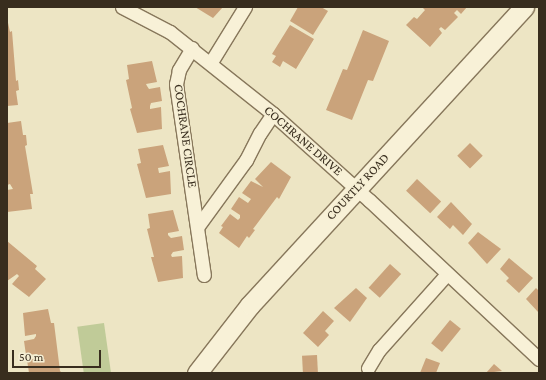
<!DOCTYPE html>
<html>
<head>
<meta charset="utf-8">
<style>
	body { margin:0 }
	#map { position:relative; width:546px; height:380px; overflow:hidden; background:#ede5c4; font-family:"Crimson Pro",serif }
	div>[style] { position:absolute }
	.green>* { inset:0; background:#c0cb98; transform-origin:0 0 }
	.building>* { inset:0; background:#caa37b; transform-origin:0 0 }
	.roads { filter:drop-shadow(1px 0 #87775b) drop-shadow(-1px 0 #87775b) drop-shadow(0 1px #87775b) drop-shadow(0 -1px #87775b) }
	.street>* { height:13px; margin:-6.5px; padding:0 6.5px; transform-origin:6.5px; border-radius:6.5px; background:#f8f1d7 }
	.secondary>* { height:19px; margin:-9.5px; padding:0 9.5px; transform-origin:9.5px; border-radius:9.5px; background:#f8f1d7 }
	span { translate:-50% -50%; white-space:nowrap; text-align:center; line-height:1.15; -webkit-text-stroke:3px #f5eed3; paint-order:stroke }
	.street-label { font-size:13px; color:#382d1e }
	.frame { position:absolute; inset:0; border:8px solid #382d1e; pointer-events:none }
	.scale { position:absolute; left:12px; top:350px; width:89px; height:18px; box-sizing:border-box; border:2px solid #382d1e; border-top:0; padding-left:5px; font-size:12px; line-height:14px; white-space:nowrap; color:#382d1e; -webkit-text-stroke:3px #f5eed3; paint-order:stroke }
</style>
</head>
<body>
<div id="map">
	<div class="green">
		<div style="left:104px;top:323px;width:50px;height:27px;rotate:82deg"></div>
	</div>
	<div class="building">
		<div style="clip-path:polygon(195px 7px,223px 7px,213px 18px)"></div>
		<div style="clip-path:polygon(298px 7px,321px 7px,328px 11px,313px 35px,290px 21px)"></div>
		<div style="clip-path:polygon(422px 7px,467px 7px,461px 14px,457px 10px,454px 13px,458px 17px,445px 30px,441px 27px,439px 29px,442px 33px,430px 47px,406px 25px,414px 17px,417px 19px,425px 10px)"></div>
		<div style="clip-path:polygon(7px 18px,10px 32px,12px 31px,16px 81px,18px 80px,19px 90px,16px 91px,18px 105px,7px 106px)"></div>
		<div style="clip-path:polygon(290px 25px,314px 39px,296px 69px,283px 61px,280px 67px,272px 62px,276px 56px,272px 54px)"></div>
		<div style="clip-path:polygon(363px 30px,389px 41px,373px 81px,368px 80px,352px 120px,326px 110px,343px 69px,347px 70px)"></div>
		<div style="clip-path:polygon(152px 61px,157px 82px,146px 84px,147px 86px,149px 89px,160px 87px,162px 101px,151px 103px,150px 106px,150px 109px,161px 107px,162px 129px,137px 133px,130px 109px,132px 108px,126px 80px,129px 79px,127px 65px)"></div>
		<div style="clip-path:polygon(21px 121px,23px 135px,26px 135px,27px 145px,25px 146px,33px 194px,30px 194px,32px 209px,7px 212px,7px 190px,13px 189px,10px 184px,7px 185px,7px 123px)"></div>
		<div style="left:470px;top:143px;width:18px;height:18px;rotate:45deg"></div>
		<div style="clip-path:polygon(163px 145px,169px 166px,158px 168px,159px 173px,170px 171px,171px 194px,146px 198px,137px 164px,141px 163px,138px 149px)"></div>
		<div style="clip-path:polygon(271px 162px,291px 177px,279px 199px,277px 197px,253px 229px,255px 230px,249px 238px,247px 236px,239px 248px,219px 233px,223px 227px,221px 226px,230px 214px,238px 220px,240px 218px,240px 215px,231px 209px,239px 197px,248px 203px,251px 199px,242px 193px,251px 181px,263px 187px,255px 179px)"></div>
		<div style="left:417px;top:179px;width:33px;height:16px;rotate:43deg"></div>
		<div style="clip-path:polygon(451px 202px,472px 224px,463px 235px,453px 225px,450px 229px,437px 217px)"></div>
		<div style="clip-path:polygon(173px 210px,179px 231px,168px 233px,168px 235px,171px 238px,182px 236px,184px 250px,173px 252px,171px 255px,172px 257px,182px 256px,183px 278px,158px 282px,151px 257px,154px 257px,147px 229px,150px 228px,148px 214px)"></div>
		<div style="clip-path:polygon(478px 232px,501px 249px,487px 264px,468px 243px)"></div>
		<div style="clip-path:polygon(7px 241px,37px 266px,35px 269px,46px 279px,29px 297px,12px 284px,19px 276px,17px 274px,7px 281px)"></div>
		<div style="clip-path:polygon(509px 258px,533px 278px,519px 293px,506px 281px,509px 278px,500px 269px)"></div>
		<div style="left:390px;top:264px;width:15px;height:32px;rotate:42deg"></div>
		<div style="clip-path:polygon(356px 288px,367px 298px,350px 322px,334px 308px)"></div>
		<div style="clip-path:polygon(536px 288px,539px 291px,539px 313px,526px 299px)"></div>
		<div style="clip-path:polygon(48px 309px,51px 323px,54px 323px,60px 371px,62px 373px,29px 373px,27px 360px,38px 358px,37px 354px,26px 355px,24px 341px,34px 339px,36px 336px,36px 334px,25px 336px,23px 313px)"></div>
		<div style="clip-path:polygon(323px 311px,334px 321px,325px 331px,329px 335px,318px 347px,303px 333px)"></div>
		<div style="left:450px;top:320px;width:14px;height:30px;rotate:39deg"></div>
		<div style="left:317px;top:355px;width:18px;height:15px;rotate:87deg"></div>
		<div style="clip-path:polygon(426px 358px,440px 363px,436px 373px,420px 373px)"></div>
		<div style="clip-path:polygon(494px 364px,502px 371px,486px 373px)"></div>
	</div>
	<div class="roads">
		<div class="street">
			<div style="left:122px;top:7px;width:54px;rotate:27.5deg"></div>
			<div style="left:170px;top:32px;width:132px;rotate:38.5deg"></div>
			<div style="left:273px;top:114px;width:129px;rotate:41.9deg"></div>
			<div style="left:369px;top:200px;width:233px;rotate:43.1deg"></div>
			<div style="left:192px;top:48px;width:26px;rotate:121deg"></div>
			<div style="left:179px;top:70px;width:14px;rotate:102deg"></div>
			<div style="left:176px;top:84px;width:193px;rotate:81.7deg"></div>
			<div style="left:211px;top:62px;width:65px;rotate:-58.3deg"></div>
			<div style="left:198px;top:226px;width:82px;rotate:-54deg"></div>
			<div style="left:246px;top:160px;width:30px;rotate:-63deg"></div>
			<div style="left:260px;top:133px;width:23px;rotate:-56deg"></div>
			<div style="left:368px;top:368px;width:21px;rotate:-59deg"></div>
			<div style="left:379px;top:350px;width:102px;rotate:-48.2deg"></div>
		</div>
		<div class="secondary">
			<div style="left:197px;top:373px;width:86px;rotate:-52.1deg"></div>
			<div style="left:250px;top:305px;width:405px;rotate:-47.4deg"></div>
		</div>
	</div>
	<div class="street-label">
		<span style="left:185px;top:136px;rotate:82deg">COCHRANE CIRCLE</span>
		<span style="left:303px;top:141px;rotate:41deg">COCHRANE DRIVE</span>
		<span style="left:358px;top:187px;rotate:-47deg">COURTLY ROAD</span>
	</div>
	<div class="frame"></div>
	<div class="scale">50 m</div>
</div>
</body>
</html>
